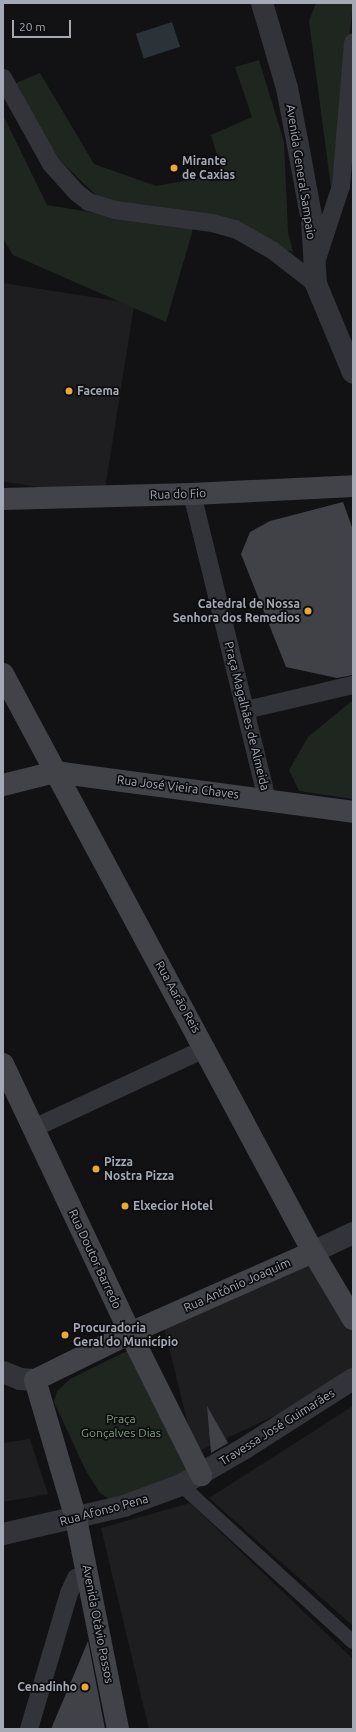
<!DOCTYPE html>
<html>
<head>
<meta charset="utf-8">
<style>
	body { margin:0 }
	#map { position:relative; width:356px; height:1732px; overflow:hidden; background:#121214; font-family:Ubuntu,sans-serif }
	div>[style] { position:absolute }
	.built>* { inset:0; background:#1e1e21; transform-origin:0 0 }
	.green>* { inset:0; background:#1f261f }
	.water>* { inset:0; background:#2b3339; transform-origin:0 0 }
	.building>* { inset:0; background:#414247 }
	.pedestrian>* { height:14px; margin:-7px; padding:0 7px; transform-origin:7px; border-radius:7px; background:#333439 }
	.minor>* { height:18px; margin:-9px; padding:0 9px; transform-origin:9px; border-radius:9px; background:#333439 }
	.tertiary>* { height:22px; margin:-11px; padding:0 11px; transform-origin:11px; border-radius:11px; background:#333439 }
	.secondary>* { height:22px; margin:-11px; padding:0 11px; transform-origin:11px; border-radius:11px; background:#414348 }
	.dots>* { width:11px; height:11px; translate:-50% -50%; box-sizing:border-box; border:2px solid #0d0d0f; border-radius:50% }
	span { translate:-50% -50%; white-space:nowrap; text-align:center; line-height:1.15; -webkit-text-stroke:3.5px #0d0d0f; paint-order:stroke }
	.poi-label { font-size:12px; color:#a4a9b4; font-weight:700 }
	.left { translate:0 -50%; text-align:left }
	.right { translate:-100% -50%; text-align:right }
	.street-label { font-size:12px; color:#a4a9b4 }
	.park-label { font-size:12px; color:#7c9e7d }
	.frame { position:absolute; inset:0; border:4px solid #a4a9b4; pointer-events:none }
	.scale { position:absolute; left:12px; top:20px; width:59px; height:18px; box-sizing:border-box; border:2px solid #a4a9b4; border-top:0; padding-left:5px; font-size:12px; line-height:14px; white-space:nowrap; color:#a4a9b4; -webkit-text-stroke:3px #0d0d0f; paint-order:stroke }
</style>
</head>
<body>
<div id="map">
	<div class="built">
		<div style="left:3px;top:283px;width:133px;height:196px;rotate:9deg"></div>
		<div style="clip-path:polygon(319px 1245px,353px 1306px,353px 1379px,195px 1453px,163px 1323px)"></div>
		<div style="clip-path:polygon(353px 1406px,353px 1626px,209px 1498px)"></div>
		<div style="clip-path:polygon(30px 1439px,48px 1494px,3px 1502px,3px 1443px)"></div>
		<div style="clip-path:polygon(190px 1503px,353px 1659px,353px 1729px,149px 1729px,101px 1528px)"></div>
	</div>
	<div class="green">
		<div style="clip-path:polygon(316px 3px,353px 3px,332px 195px,309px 21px)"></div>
		<div style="clip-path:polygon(259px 60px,284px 142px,288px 232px,293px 252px,190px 218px,100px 199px,55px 156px,16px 83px,40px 73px,94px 164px,156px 186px,223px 174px,211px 135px,252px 117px,235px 67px)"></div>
		<div style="clip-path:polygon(3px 115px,47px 205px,193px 229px,166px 322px,13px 255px,3px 238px)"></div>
		<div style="clip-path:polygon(353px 700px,353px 799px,299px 791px,289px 770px,308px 737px)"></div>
		<div style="clip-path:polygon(133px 1348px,189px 1453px,186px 1470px,179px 1479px,109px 1499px,100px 1493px,86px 1471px,54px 1402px,57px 1391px,70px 1379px)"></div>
	</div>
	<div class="water">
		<div style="left:172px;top:22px;width:26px;height:38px;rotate:72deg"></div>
	</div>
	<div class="building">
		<div style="clip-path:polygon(343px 502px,353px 530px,353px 675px,337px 678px,286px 667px,241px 554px,250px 532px,270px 521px)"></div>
		<div style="clip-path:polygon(207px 1406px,228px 1443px,211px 1453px)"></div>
		<div style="clip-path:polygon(88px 1641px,105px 1729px,51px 1729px,78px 1665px)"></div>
	</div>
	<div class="pedestrian">
		<div style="left:181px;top:1485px;width:233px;rotate:42.4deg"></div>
	</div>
	<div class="minor">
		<div style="left:3px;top:78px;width:98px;rotate:60.8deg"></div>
		<div style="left:51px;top:164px;width:38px;rotate:48deg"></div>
		<div style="left:76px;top:192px;width:16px;rotate:38deg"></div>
		<div style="left:89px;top:202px;width:27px;rotate:17deg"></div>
		<div style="left:115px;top:210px;width:98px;rotate:7.6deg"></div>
		<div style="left:212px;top:223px;width:24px;rotate:15deg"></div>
		<div style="left:235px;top:229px;width:43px;rotate:29.6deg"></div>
		<div style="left:272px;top:250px;width:56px;rotate:37.7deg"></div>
		<div style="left:316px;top:262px;width:80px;rotate:-71.8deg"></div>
		<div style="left:341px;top:186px;width:144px;rotate:-85.2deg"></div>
		<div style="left:192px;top:494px;width:314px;rotate:76.2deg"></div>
		<div style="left:246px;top:710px;width:110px;rotate:-13.2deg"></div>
		<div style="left:34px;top:1128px;width:190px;rotate:-24.9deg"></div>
		<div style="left:29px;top:1729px;width:142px;rotate:-73.6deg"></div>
		<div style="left:69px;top:1593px;width:17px;rotate:-65deg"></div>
		<div style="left:76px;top:1578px;width:13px;rotate:-23deg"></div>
	</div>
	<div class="tertiary">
		<div style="left:262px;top:3px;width:89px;rotate:73.6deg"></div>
		<div style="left:287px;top:88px;width:53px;rotate:79.1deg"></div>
		<div style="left:297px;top:140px;width:82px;rotate:79.5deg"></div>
		<div style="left:312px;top:221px;width:63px;rotate:86.4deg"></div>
		<div style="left:316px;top:284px;width:96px;rotate:67.4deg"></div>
		<div style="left:313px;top:1252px;width:44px;rotate:-25.4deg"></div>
		<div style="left:3px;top:1372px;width:18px;rotate:22deg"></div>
		<div style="left:20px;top:1379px;width:15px;rotate:4deg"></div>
		<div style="left:3px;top:1534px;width:124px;rotate:-13deg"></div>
		<div style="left:124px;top:1506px;width:61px;rotate:-20.2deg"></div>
		<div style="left:181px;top:1485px;width:74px;rotate:-30deg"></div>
		<div style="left:245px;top:1448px;width:128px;rotate:-32.6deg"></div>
	</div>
	<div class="secondary">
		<div style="left:3px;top:499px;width:189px;rotate:-1.5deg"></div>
		<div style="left:192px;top:494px;width:161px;rotate:-2.8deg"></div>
		<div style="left:3px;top:674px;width:656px;rotate:61.79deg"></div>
		<div style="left:313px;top:1252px;width:78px;rotate:59.2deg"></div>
		<div style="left:3px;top:785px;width:54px;rotate:-14deg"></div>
		<div style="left:55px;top:772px;width:301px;rotate:7.6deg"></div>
		<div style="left:3px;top:1064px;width:297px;rotate:64.7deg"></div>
		<div style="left:130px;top:1333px;width:159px;rotate:63.4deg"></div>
		<div style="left:118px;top:1729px;width:214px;rotate:-101.3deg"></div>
		<div style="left:76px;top:1519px;width:145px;rotate:-106.4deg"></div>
		<div style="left:35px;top:1380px;width:106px;rotate:-26.3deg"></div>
		<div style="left:130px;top:1333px;width:200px;rotate:-23.9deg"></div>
	</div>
	<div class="dots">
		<div style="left:174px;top:168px;background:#eba933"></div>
		<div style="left:69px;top:391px;background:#eba933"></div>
		<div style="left:308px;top:611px;background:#eba933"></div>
		<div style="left:96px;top:1169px;background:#eba933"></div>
		<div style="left:125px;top:1206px;background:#eba933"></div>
		<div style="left:65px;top:1335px;background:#eba933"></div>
		<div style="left:85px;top:1687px;background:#eba933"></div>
	</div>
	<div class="poi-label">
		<span class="left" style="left:182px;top:168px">Mirante<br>de Caxias</span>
		<span class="left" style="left:77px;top:391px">Facema</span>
		<span class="right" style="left:300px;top:611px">Catedral de Nossa<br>Senhora dos Remedios</span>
		<span class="left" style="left:104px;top:1169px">Pizza<br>Nostra Pizza</span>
		<span class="left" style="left:133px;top:1206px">Elxecior Hotel</span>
		<span class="left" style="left:73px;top:1335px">Procuradoria<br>Geral do Município</span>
		<span class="right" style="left:77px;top:1687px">Cenadinho</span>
	</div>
	<div class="street-label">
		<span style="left:301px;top:172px;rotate:81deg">Avenida General Sampaio</span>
		<span style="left:178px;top:494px;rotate:-2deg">Rua do Fio</span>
		<span style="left:247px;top:716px;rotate:76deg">Praça Magalhães de Almeida</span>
		<span style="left:178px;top:787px;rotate:7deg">Rua José Vieira Chaves</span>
		<span style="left:178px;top:997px;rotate:61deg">Rua Aarão Reis</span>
		<span style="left:95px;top:1259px;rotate:65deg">Rua Doutor Barredo</span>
		<span style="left:237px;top:1285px;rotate:-24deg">Rua Antônio Joaquim</span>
		<span style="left:277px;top:1427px;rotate:-32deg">Travessa José Guimarães</span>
		<span style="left:104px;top:1510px;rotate:-15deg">Rua Afonso Pena</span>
		<span style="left:98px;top:1624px;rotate:79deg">Avenida Otávio Passos</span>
	</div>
	<div class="park-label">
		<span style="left:121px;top:1426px">Praça<br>Gonçalves Dias</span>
	</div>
	<div class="frame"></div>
	<div class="scale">20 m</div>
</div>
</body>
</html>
